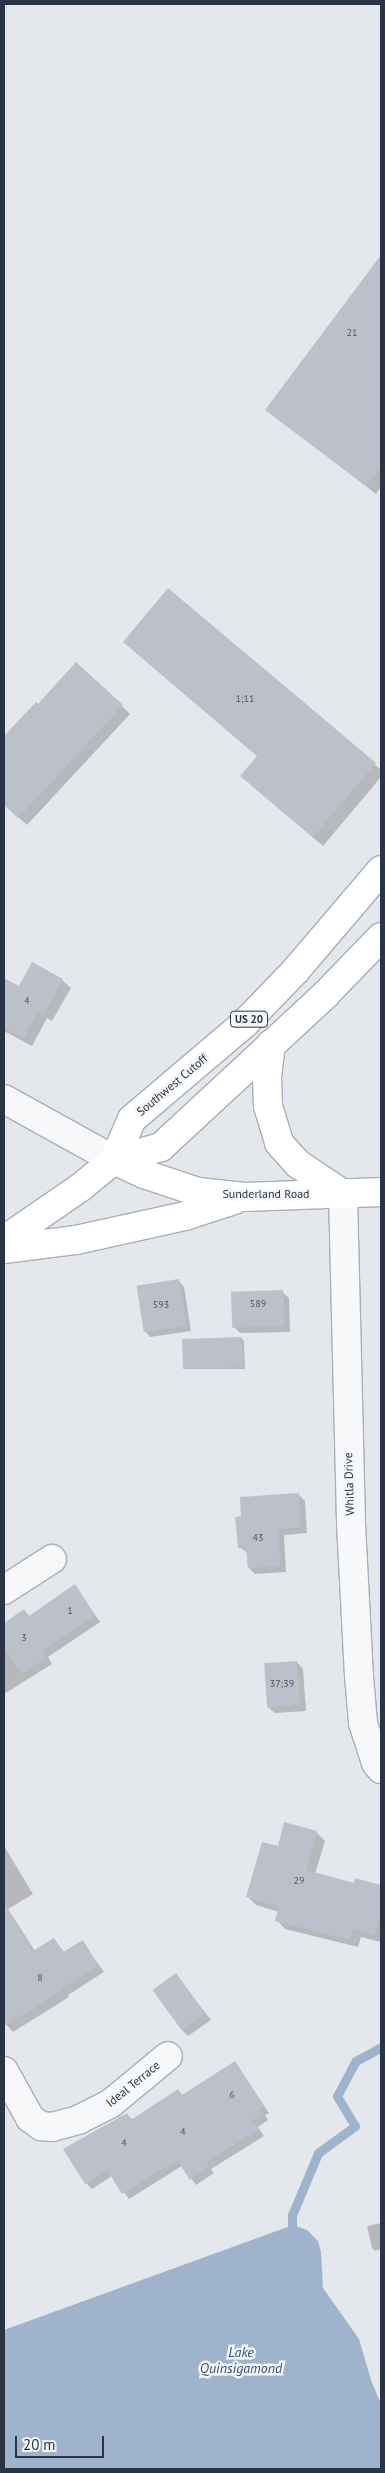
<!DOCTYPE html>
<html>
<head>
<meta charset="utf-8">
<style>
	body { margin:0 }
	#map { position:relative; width:385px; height:2473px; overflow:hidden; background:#e4e7ec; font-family:"PT Sans",sans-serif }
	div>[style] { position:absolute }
	.water>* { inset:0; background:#9fb4cc }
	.shadow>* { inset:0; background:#0003 }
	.stream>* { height:9px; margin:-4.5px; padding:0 4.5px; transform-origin:4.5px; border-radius:4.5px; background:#9fb4cc }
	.building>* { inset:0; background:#bbc0ca; transform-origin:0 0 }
	.roads { filter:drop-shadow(1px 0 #a9aeb7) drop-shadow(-1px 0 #a9aeb7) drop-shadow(0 1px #a9aeb7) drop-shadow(0 -1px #a9aeb7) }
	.minor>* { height:28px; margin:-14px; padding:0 14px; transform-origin:14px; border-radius:14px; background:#f7f8fa }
	.tertiary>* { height:28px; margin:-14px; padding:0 14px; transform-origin:14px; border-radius:14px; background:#f7f8fa }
	.primary>* { height:28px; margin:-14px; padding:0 14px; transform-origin:14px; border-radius:14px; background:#fff }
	span { translate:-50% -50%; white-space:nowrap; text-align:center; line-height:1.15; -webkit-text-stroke:5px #f4f6f9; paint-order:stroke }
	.number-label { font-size:10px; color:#4f5766 }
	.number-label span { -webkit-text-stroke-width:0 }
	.shield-label span { padding:1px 4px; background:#f4f6f9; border:1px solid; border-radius:4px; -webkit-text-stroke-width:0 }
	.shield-label { font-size:11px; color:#2b3445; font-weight:700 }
	.street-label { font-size:12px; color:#2b3445 }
	.water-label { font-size:14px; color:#34527a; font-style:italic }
	.frame { position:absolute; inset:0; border:5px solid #2b3445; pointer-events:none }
	.scale { position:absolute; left:15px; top:2436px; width:89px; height:22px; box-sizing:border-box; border:2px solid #2b3445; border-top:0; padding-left:6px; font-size:15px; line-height:18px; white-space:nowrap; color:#2b3445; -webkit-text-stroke:4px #f4f6f9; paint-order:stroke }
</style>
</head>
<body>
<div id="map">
	<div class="water">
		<div style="clip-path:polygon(293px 2225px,307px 2230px,318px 2241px,321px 2252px,323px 2288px,359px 2339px,371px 2380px,381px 2404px,381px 2469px,4px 2469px,4px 2330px)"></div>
	</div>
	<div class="shadow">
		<div style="clip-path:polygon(381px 258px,381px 487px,376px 494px,267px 410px)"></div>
		<div style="clip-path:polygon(168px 590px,381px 770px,381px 777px,323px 846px,251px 785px,258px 756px)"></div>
		<div style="clip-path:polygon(36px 704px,38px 706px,122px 706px,130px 714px,27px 825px,4px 804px,4px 737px)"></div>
		<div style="clip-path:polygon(62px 980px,71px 988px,52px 1021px,47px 1018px,32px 1046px,4px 1031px,4px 990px)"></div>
		<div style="clip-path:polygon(178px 1280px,184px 1287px,191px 1331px,150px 1337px,144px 1330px)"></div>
		<div style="clip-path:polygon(282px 1292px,289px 1298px,290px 1332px,240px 1333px,234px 1327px)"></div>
		<div style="clip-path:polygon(241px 1338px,244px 1341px,245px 1369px,188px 1369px,185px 1366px)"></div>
		<div style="clip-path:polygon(298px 1494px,305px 1501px,307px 1533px,284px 1535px,286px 1572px,255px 1574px,249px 1568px,248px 1553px,239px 1547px)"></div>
		<div style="clip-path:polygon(75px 1586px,100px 1622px,48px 1657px,52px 1664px,4px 1694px,4px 1633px)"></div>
		<div style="clip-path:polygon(297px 1662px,303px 1669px,306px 1711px,275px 1713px,268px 1707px)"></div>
		<div style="clip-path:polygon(285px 1824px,317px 1833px,325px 1841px,315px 1874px,355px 1885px,356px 1880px,381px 1887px,381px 1942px,361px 1937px,358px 1947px,285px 1929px,277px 1920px,279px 1912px,256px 1905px,248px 1897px,278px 1847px)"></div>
		<div style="clip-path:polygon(4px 1846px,33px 1894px,8px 1909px,35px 1951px,54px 1940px,65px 1953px,82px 1942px,104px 1972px,68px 1995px,69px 1997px,13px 2032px,4px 2022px)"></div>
		<div style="clip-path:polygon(176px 1975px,211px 2020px,188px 2036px,182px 2030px)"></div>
		<div style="clip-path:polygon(235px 2062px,269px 2113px,265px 2115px,268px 2120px,258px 2127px,264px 2136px,211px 2169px,214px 2173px,196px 2185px,182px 2166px,129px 2199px,112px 2176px,92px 2189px,86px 2183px,126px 2114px,133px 2120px,178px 2091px,183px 2096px)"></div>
		<div style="clip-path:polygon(381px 2223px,381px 2249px,375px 2251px,372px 2248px,367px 2226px)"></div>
	</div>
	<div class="stream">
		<div style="left:292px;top:2236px;width:21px;rotate:-90deg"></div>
		<div style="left:292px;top:2215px;width:67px;rotate:-67.2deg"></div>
		<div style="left:318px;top:2153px;width:46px;rotate:-36.1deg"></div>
		<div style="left:355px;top:2126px;width:35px;rotate:-121deg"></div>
		<div style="left:337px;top:2096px;width:40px;rotate:-62deg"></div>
		<div style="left:356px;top:2061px;width:29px;rotate:-29deg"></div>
	</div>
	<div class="building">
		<div style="clip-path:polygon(381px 255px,381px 466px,366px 486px,265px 410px)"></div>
		<div style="clip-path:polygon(168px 588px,376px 763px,313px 837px,240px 776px,257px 756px,123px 642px)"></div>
		<div style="clip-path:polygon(76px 662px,123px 705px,18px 818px,4px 805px,4px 736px,36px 702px,38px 704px)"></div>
		<div style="clip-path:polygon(32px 962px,63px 979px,44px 1014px,38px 1010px,24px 1038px,4px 1028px,4px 978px,19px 986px)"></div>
		<div style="left:179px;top:1279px;width:47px;height:43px;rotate:81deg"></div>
		<div style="left:283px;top:1290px;width:36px;height:52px;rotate:88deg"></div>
		<div style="left:242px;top:1337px;width:30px;height:60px;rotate:88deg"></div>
		<div style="clip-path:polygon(299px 1493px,301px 1527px,278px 1529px,280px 1566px,248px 1568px,246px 1547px,238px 1548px,235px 1517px,241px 1516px,240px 1497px)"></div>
		<div style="clip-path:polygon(75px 1584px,95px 1615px,43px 1651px,47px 1657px,22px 1674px,4px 1647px,4px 1623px,24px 1609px,29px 1616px)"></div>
		<div style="left:297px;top:1661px;width:44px;height:33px;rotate:86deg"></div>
		<div style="clip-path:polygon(284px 1822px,317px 1831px,306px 1870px,354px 1883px,355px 1878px,381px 1885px,381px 1914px,374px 1935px,353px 1929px,350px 1940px,275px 1921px,279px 1907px,246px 1897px,262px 1842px,278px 1846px)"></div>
		<div style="clip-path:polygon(4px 1904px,33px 1951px,54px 1938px,63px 1952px,83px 1940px,98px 1965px,62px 1988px,63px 1990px,4px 2026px)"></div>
		<div style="left:176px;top:1973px;width:49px;height:29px;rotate:54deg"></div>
		<div style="clip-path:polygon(235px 2061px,264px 2106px,260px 2109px,263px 2114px,253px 2120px,259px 2129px,206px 2163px,209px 2167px,190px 2180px,177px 2160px,122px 2194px,107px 2170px,85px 2184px,63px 2149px,127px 2113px,131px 2120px,178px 2089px,182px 2095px)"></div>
	</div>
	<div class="roads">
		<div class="minor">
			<div style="left:343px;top:1194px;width:330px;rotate:88.6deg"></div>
			<div style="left:351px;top:1524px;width:152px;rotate:87deg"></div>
			<div style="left:359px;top:1676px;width:47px;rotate:85.1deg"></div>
			<div style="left:363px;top:1723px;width:42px;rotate:72deg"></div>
			<div style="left:376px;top:1763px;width:8px;rotate:50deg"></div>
			<div style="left:4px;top:1590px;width:57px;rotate:-32.9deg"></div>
			<div style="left:4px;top:2071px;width:54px;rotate:61deg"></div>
			<div style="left:30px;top:2118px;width:14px;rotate:36deg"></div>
			<div style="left:41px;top:2126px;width:11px;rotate:5deg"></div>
			<div style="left:52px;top:2127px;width:27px;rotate:-15deg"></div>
			<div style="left:78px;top:2120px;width:36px;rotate:-27deg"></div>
			<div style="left:110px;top:2104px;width:75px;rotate:-39.6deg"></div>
		</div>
		<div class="tertiary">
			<div style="left:4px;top:1099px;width:126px;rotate:29deg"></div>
		</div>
		<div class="primary">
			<div style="left:271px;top:1044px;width:34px;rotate:97deg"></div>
			<div style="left:267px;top:1078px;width:28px;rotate:88deg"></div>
			<div style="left:268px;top:1106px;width:39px;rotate:73deg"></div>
			<div style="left:279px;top:1143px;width:28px;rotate:48deg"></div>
			<div style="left:298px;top:1164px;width:54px;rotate:33.7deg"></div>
			<div style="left:114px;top:1160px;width:45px;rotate:-66.3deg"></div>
			<div style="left:132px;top:1119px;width:148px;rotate:-40.3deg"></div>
			<div style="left:245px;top:1023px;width:74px;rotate:-46.1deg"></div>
			<div style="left:296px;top:970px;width:131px;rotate:-49.6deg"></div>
			<div style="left:114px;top:1160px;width:33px;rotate:25deg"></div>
			<div style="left:144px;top:1174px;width:57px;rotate:18.4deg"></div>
			<div style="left:198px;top:1192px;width:47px;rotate:6.1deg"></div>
			<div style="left:245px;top:1197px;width:136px;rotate:-2.1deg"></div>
			<div style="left:4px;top:1240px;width:93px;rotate:-34.5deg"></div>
			<div style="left:81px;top:1187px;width:43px;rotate:-39.3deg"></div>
			<div style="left:114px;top:1160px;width:49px;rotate:-15.5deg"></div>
			<div style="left:161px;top:1147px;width:225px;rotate:-42.8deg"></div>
			<div style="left:326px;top:994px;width:79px;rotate:-46deg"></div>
			<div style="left:4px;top:1249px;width:73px;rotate:-7.1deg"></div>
			<div style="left:76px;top:1240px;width:112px;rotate:-12.4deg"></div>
			<div style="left:185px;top:1216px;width:52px;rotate:-18.1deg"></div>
		</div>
	</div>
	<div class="number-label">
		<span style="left:352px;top:333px">21</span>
		<span style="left:245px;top:699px">1;11</span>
		<span style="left:27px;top:1001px">4</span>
		<span style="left:258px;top:1304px">589</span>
		<span style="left:161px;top:1305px">593</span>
		<span style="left:258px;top:1538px">43</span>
		<span style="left:70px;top:1611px">1</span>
		<span style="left:24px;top:1638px">3</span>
		<span style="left:282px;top:1684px">37;39</span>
		<span style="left:299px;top:1881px">29</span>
		<span style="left:40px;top:1978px">8</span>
		<span style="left:232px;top:2095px">6</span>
		<span style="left:183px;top:2132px">4</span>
		<span style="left:124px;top:2143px">4</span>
	</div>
	<div class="shield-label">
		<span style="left:249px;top:1019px">US 20</span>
	</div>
	<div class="street-label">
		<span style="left:172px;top:1085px;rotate:-40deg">Southwest Cutoff</span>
		<span style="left:266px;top:1194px">Sunderland Road</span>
		<span style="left:349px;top:1484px;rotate:-92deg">Whitla Drive</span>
		<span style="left:133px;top:2084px;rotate:-39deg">Ideal Terrace</span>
	</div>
	<div class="water-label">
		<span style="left:241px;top:2360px">Lake<br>Quinsigamond</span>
	</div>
	<div class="frame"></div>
	<div class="scale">20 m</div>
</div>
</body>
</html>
